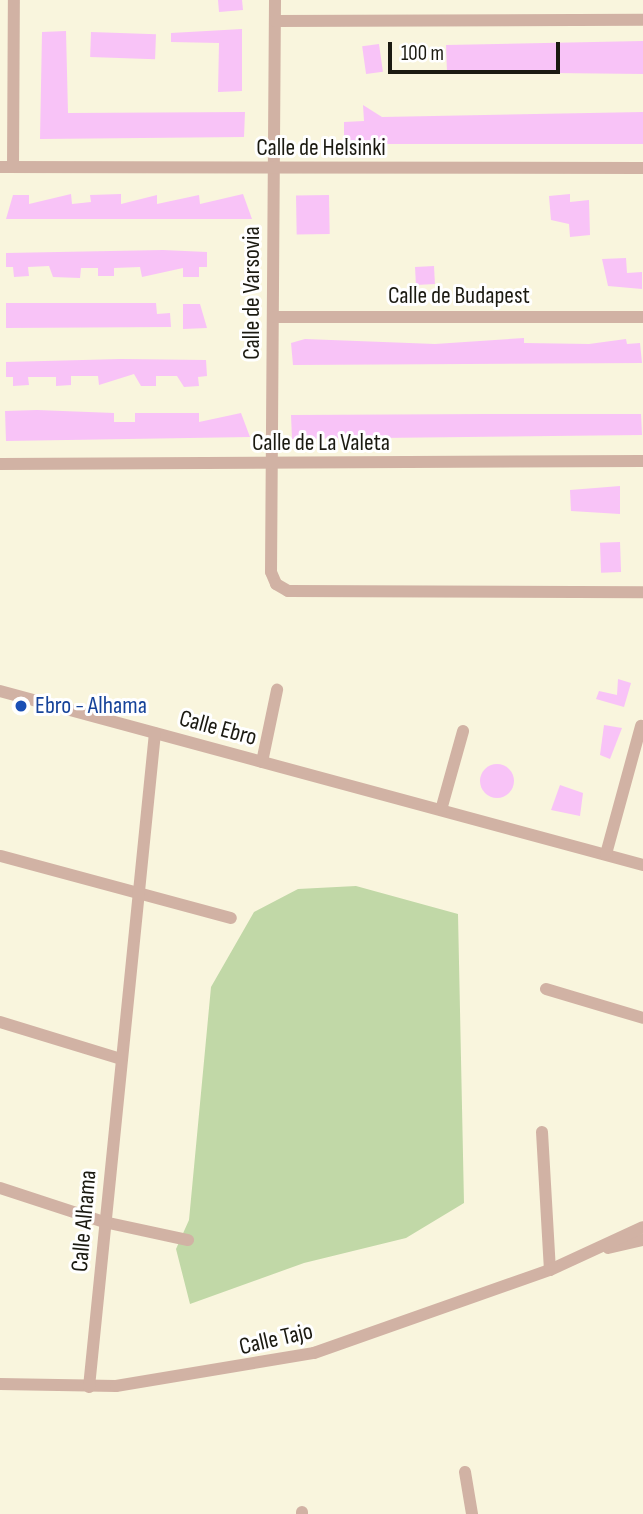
<!DOCTYPE html>
<html>
<head>
<meta charset="utf-8">
<style>
	body { margin:0 }
	#map { position:relative; width:643px; height:1514px; overflow:hidden; background:#f9f5dd; font-family:"Sofia Sans Condensed",sans-serif }
	div>[style] { position:absolute }
	.green>* { inset:0; background:#c1d8a7 }
	.building>* { inset:0; background:#f8c3f7; transform-origin:0 0 }
	.round { border-radius:50% }
	.minor>* { height:12px; margin:-6px; padding:0 6px; transform-origin:6px; border-radius:6px; background:#d1b2a4 }
	.dots>* { width:19px; height:19px; translate:-50% -50%; box-sizing:border-box; border:4px solid #fff; border-radius:50% }
	span { translate:-50% -50%; white-space:nowrap; text-align:center; line-height:1.15; -webkit-text-stroke:6px #fff; paint-order:stroke }
	.street-label { font-size:24px; color:#1b1a11 }
	.transit-label { font-size:24px; color:#164399 }
	.left { translate:0 -50%; text-align:left }
	.scale { position:absolute; left:388px; top:42px; width:172px; height:32px; box-sizing:border-box; border:4px solid #1b1a11; border-top:0; padding-left:9px; font-size:21px; line-height:24px; white-space:nowrap; color:#1b1a11; -webkit-text-stroke:5px #fff; paint-order:stroke }
</style>
</head>
<body>
<div id="map">
	<div class="green">
		<div style="clip-path:polygon(356px 886px,458px 914px,464px 1203px,406px 1238px,304px 1263px,190px 1304px,176px 1249px,189px 1220px,211px 987px,254px 912px,298px 889px)"></div>
	</div>
	<div class="building">
		<div style="clip-path:polygon(218px 0,242px 0,243px 10px,219px 12px)"></div>
		<div style="clip-path:polygon(242px 29px,242px 91px,218px 92px,219px 43px,171px 42px,171px 33px)"></div>
		<div style="clip-path:polygon(66px 31px,68px 113px,245px 112px,244px 137px,40px 139px,42px 32px)"></div>
		<div style="left:91px;top:32px;width:65px;height:25px;rotate:2deg"></div>
		<div style="clip-path:polygon(643px 41px,643px 74px,447px 72px,446px 45px)"></div>
		<div style="left:379px;top:44px;width:28px;height:17px;rotate:82deg"></div>
		<div style="clip-path:polygon(363px 105px,382px 117px,643px 112px,643px 144px,344px 144px,344px 122px,364px 121px)"></div>
		<div style="clip-path:polygon(71px 194px,72px 204px,91px 202px,90px 195px,121px 194px,121px 204px,157px 195px,157px 204px,199px 195px,200px 204px,243px 194px,252px 219px,6px 219px,13px 195px,29px 195px,29px 204px)"></div>
		<div style="clip-path:polygon(570px 194px,570px 202px,589px 200px,590px 235px,570px 237px,569px 224px,551px 220px,549px 196px)"></div>
		<div style="left:329px;top:195px;width:39px;height:33px;rotate:89deg"></div>
		<div style="clip-path:polygon(163px 250px,207px 252px,207px 267px,199px 267px,199px 277px,183px 277px,183px 268px,142px 277px,140px 267px,114px 268px,114px 276px,98px 276px,98px 268px,81px 268px,80px 278px,53px 277px,49px 266px,28px 267px,29px 276px,14px 277px,13px 267px,6px 267px,6px 253px)"></div>
		<div style="clip-path:polygon(626px 258px,627px 273px,642px 272px,642px 289px,608px 286px,602px 259px)"></div>
		<div style="left:434px;top:266px;width:18px;height:19px;rotate:87deg"></div>
		<div style="clip-path:polygon(6px 303px,156px 303px,157px 314px,170px 313px,171px 327px,6px 328px)"></div>
		<div style="clip-path:polygon(183px 304px,200px 304px,207px 328px,183px 329px)"></div>
		<div style="clip-path:polygon(524px 338px,524px 343px,589px 344px,626px 339px,627px 344px,640px 343px,642px 363px,293px 365px,291px 343px,305px 339px,435px 344px)"></div>
		<div style="clip-path:polygon(121px 359px,206px 360px,207px 376px,198px 377px,199px 386px,184px 387px,177px 376px,156px 376px,156px 386px,141px 386px,134px 374px,99px 385px,98px 376px,71px 376px,71px 385px,56px 386px,56px 377px,28px 377px,29px 385px,13px 386px,13px 377px,6px 377px,6px 362px)"></div>
		<div style="clip-path:polygon(37px 410px,114px 413px,114px 422px,135px 422px,135px 413px,199px 413px,199px 422px,241px 413px,250px 437px,6px 441px,5px 411px)"></div>
		<div style="clip-path:polygon(485px 414px,641px 414px,642px 435px,292px 439px,291px 415px)"></div>
		<div style="clip-path:polygon(620px 486px,620px 514px,571px 511px,570px 490px)"></div>
		<div style="left:620px;top:542px;width:30px;height:20px;rotate:88deg"></div>
		<div style="clip-path:polygon(618px 679px,631px 683px,624px 707px,596px 699px,599px 691px,617px 695px)"></div>
		<div style="clip-path:polygon(604px 725px,622px 728px,610px 759px,600px 755px)"></div>
		<div class="round" style="left:480px;top:764px;width:34px;height:34px"></div>
		<div style="clip-path:polygon(560px 785px,583px 793px,580px 816px,551px 810px)"></div>
	</div>
	<div class="minor">
		<div style="left:275px;top:0;width:572px;rotate:90.4deg"></div>
		<div style="left:271px;top:572px;width:13px;rotate:67deg"></div>
		<div style="left:276px;top:584px;width:14px;rotate:30deg"></div>
		<div style="left:288px;top:591px;width:355px;rotate:0.2deg"></div>
		<div style="left:275px;top:21px;width:368px;rotate:-0.2deg"></div>
		<div style="left:0;top:167px;width:643px;rotate:0.09deg"></div>
		<div style="left:13px;top:167px;width:167px;rotate:-89.7deg"></div>
		<div style="left:274px;top:317px;width:369px"></div>
		<div style="left:0;top:464px;width:643px;rotate:-0.27deg"></div>
		<div style="left:0;top:691px;width:666px;rotate:15.14deg"></div>
		<div style="left:262px;top:762px;width:74px;rotate:-78.2deg"></div>
		<div style="left:441px;top:810px;width:82px;rotate:-74.4deg"></div>
		<div style="left:606px;top:854px;width:133px;rotate:-74.7deg"></div>
		<div style="left:1px;top:856px;width:238px;rotate:15.1deg"></div>
		<div style="left:546px;top:989px;width:101px;rotate:16.6deg"></div>
		<div style="left:0;top:1022px;width:127px;rotate:17deg"></div>
		<div style="left:542px;top:1132px;width:138px;rotate:86.7deg"></div>
		<div style="left:0;top:1188px;width:109px;rotate:18.1deg"></div>
		<div style="left:104px;top:1222px;width:86px;rotate:12.1deg"></div>
		<div style="left:608px;top:1248px;width:36px;rotate:-13deg"></div>
		<div style="left:0;top:1384px;width:116px;rotate:1deg"></div>
		<div style="left:116px;top:1386px;width:201px;rotate:-9.5deg"></div>
		<div style="left:314px;top:1353px;width:250px;rotate:-19.4deg"></div>
		<div style="left:550px;top:1270px;width:102px;rotate:-24.8deg"></div>
		<div style="left:89px;top:1387px;width:657px;rotate:-84.24deg"></div>
		<div style="left:465px;top:1472px;width:43px;rotate:80.5deg"></div>
		<div style="left:302px;top:1512px;width:2px;rotate:90deg"></div>
	</div>
	<div class="dots">
		<div style="left:21px;top:706px;background:#1a4fb4"></div>
	</div>
	<div class="street-label">
		<span style="left:321px;top:148px">Calle de Helsinki</span>
		<span style="left:252px;top:293px;rotate:-90deg">Calle de Varsovia</span>
		<span style="left:459px;top:296px">Calle de Budapest</span>
		<span style="left:321px;top:443px">Calle de La Valeta</span>
		<span style="left:218px;top:728px;rotate:15deg">Calle Ebro</span>
		<span style="left:84px;top:1221px;rotate:-85deg">Calle Alhama</span>
		<span style="left:276px;top:1339px;rotate:-13deg">Calle Tajo</span>
	</div>
	<div class="transit-label">
		<span class="left" style="left:35px;top:706px">Ebro - Alhama</span>
	</div>
	<div class="scale">100 m</div>
</div>
</body>
</html>
